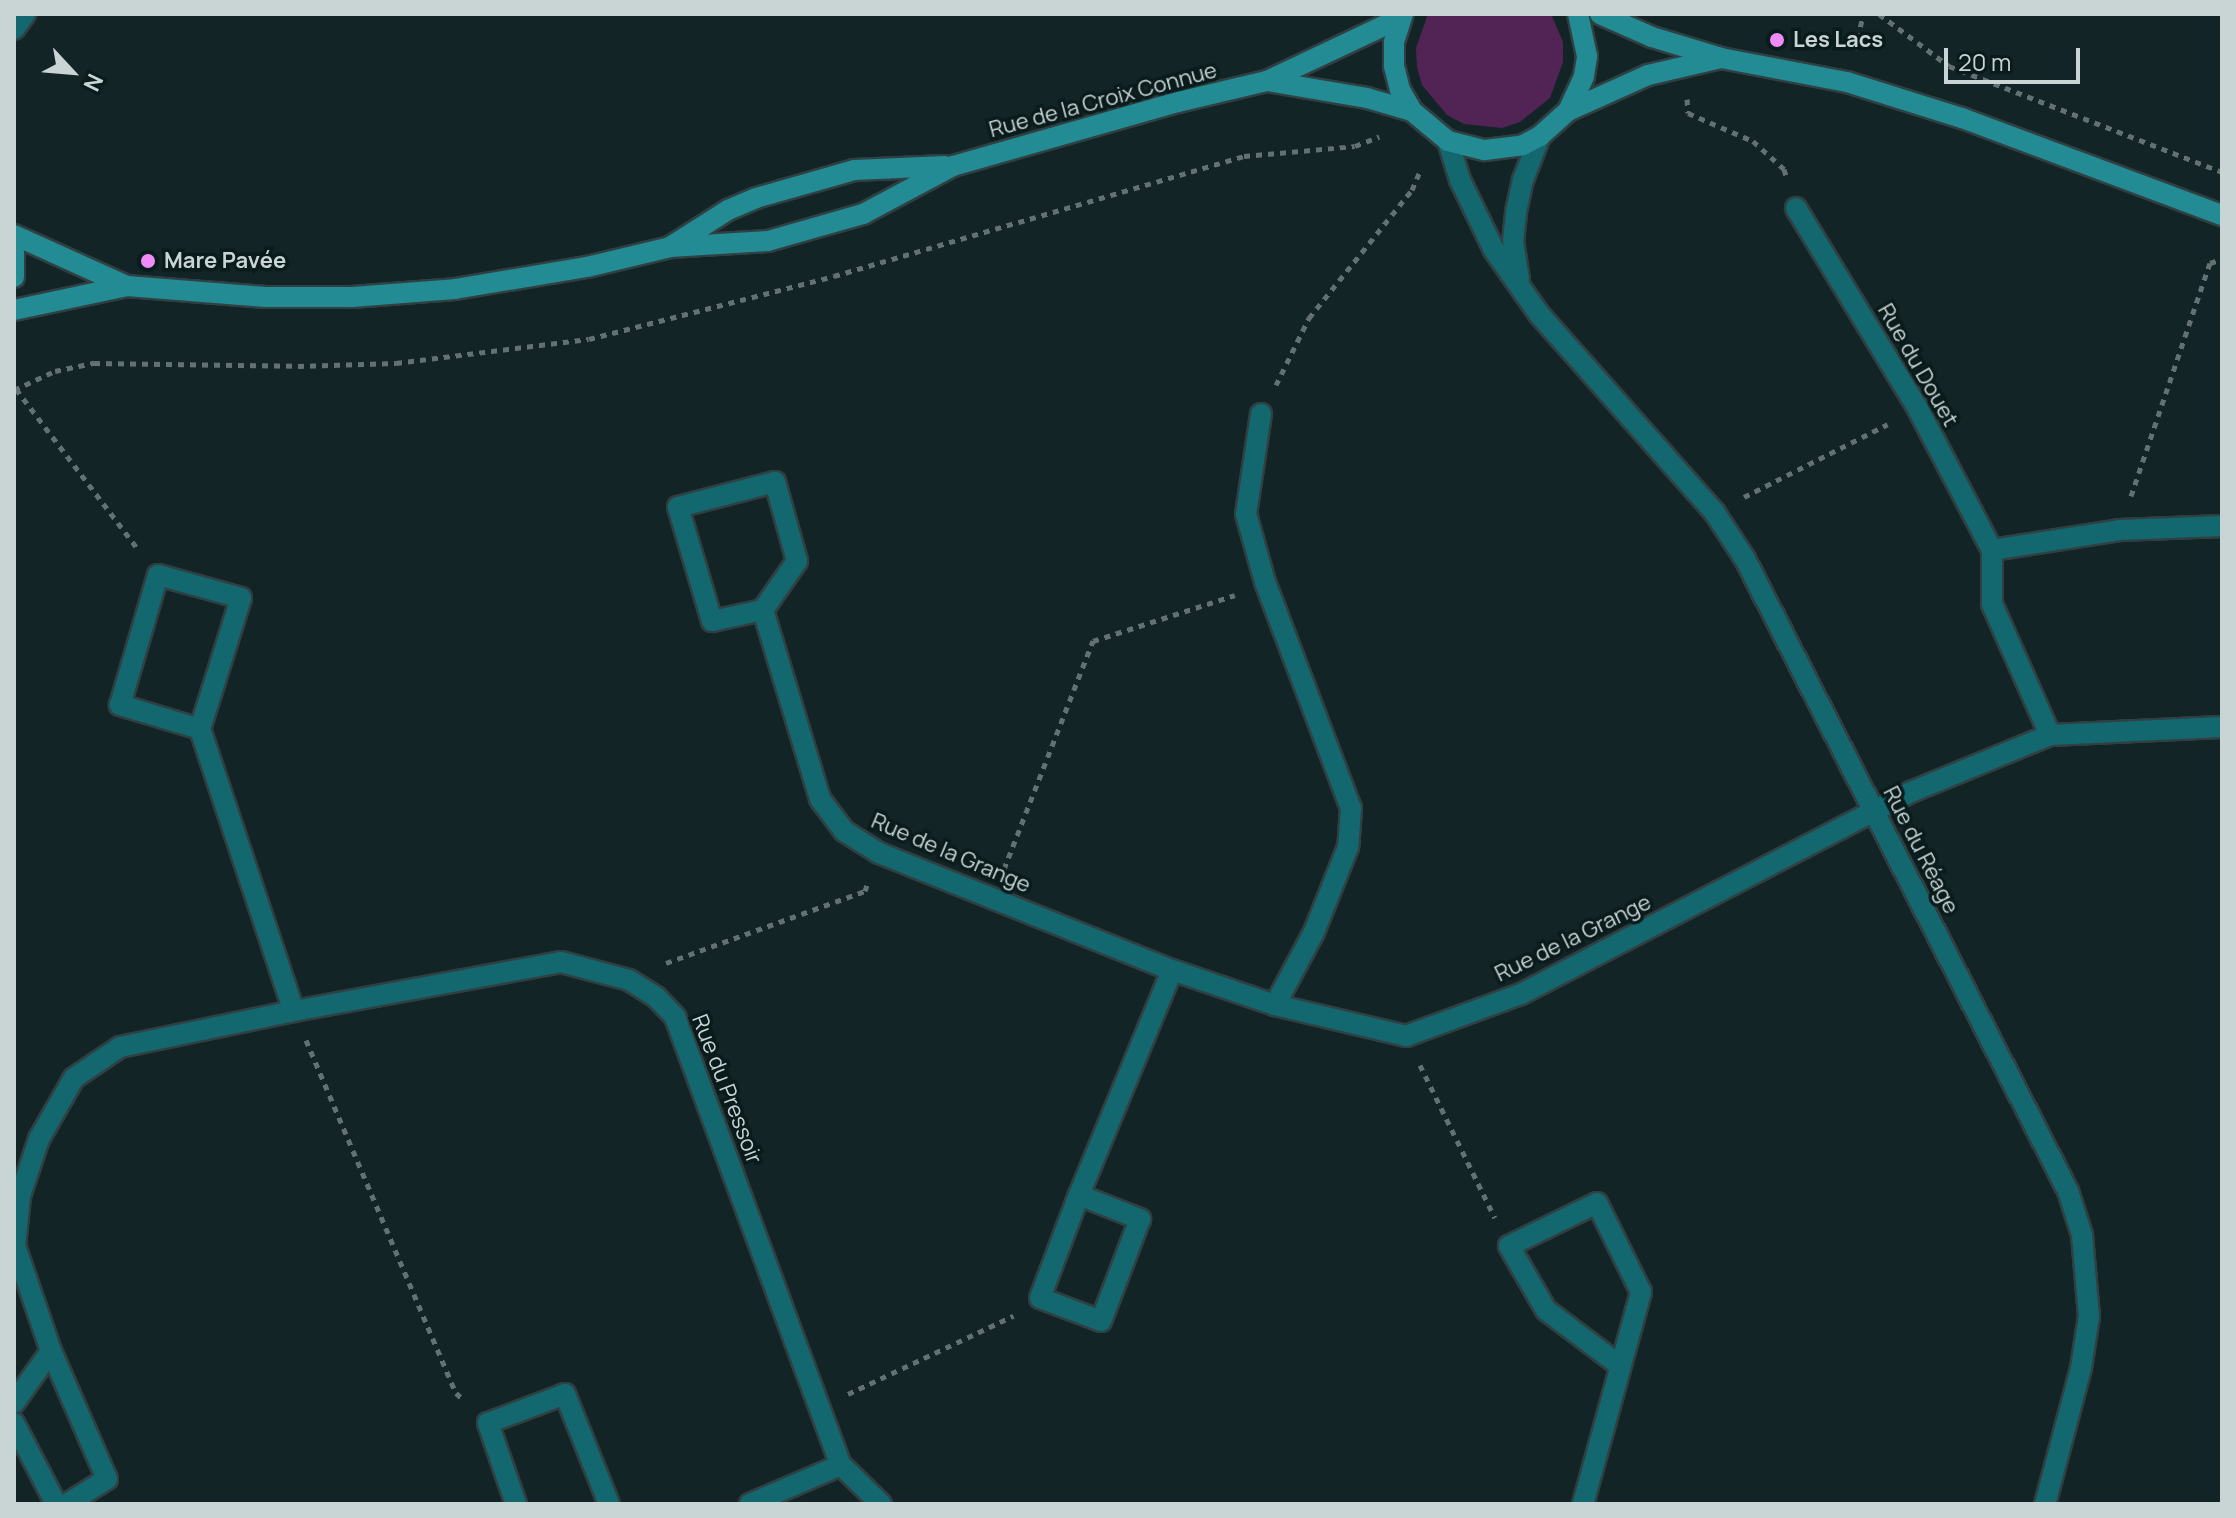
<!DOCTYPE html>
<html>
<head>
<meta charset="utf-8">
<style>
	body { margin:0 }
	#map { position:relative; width:2236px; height:1518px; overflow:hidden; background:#132426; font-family:Manrope,sans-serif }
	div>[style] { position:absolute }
	.green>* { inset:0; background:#522456 }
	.path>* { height:5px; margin-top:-2.5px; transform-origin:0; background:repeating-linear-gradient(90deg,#637173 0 6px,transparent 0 12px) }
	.roads { filter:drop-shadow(2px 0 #304042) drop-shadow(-2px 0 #304042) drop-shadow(0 2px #304042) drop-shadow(0 -2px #304042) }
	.minor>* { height:20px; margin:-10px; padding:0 10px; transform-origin:10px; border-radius:10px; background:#13676e }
	.secondary>* { height:20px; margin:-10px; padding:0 10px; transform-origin:10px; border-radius:10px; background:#238b94 }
	.dots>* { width:22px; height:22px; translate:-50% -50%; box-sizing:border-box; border:4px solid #0a1b1c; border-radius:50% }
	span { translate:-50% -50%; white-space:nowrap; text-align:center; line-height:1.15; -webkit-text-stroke:7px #0a1b1c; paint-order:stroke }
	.poi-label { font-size:22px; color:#c9d4d5; font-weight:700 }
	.left { translate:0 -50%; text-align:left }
	.street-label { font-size:22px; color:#c9d4d5 }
	.frame { position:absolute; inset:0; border:16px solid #c9d4d5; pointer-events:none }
	.north { position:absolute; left:32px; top:32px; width:80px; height:80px; -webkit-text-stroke:6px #0a1b1c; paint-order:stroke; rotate:116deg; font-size:22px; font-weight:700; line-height:32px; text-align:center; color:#c9d4d5 }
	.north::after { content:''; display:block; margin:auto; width:28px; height:36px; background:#c9d4d5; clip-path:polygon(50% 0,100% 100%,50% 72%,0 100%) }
	.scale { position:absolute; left:1944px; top:48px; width:136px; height:36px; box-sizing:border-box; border:4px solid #c9d4d5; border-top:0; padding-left:10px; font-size:24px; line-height:28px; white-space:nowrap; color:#c9d4d5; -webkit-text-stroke:6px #0a1b1c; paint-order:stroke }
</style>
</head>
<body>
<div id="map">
	<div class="green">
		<div style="clip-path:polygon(1428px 14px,1551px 14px,1563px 42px,1563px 62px,1550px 98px,1520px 122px,1502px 128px,1464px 124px,1447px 115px,1422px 85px,1417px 67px,1416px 48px)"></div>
	</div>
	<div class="path">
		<div style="left:1879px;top:14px;width:87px;rotate:36.6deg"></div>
		<div style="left:1949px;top:66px;width:293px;rotate:21.2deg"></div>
		<div style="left:1855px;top:50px;width:37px;rotate:-77deg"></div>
		<div style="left:1687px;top:99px;width:14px;rotate:86deg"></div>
		<div style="left:1688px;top:113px;width:71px;rotate:23.3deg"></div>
		<div style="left:1753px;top:141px;width:42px;rotate:42.1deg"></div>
		<div style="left:1784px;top:169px;width:7px;rotate:74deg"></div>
		<div style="left:1276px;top:385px;width:75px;rotate:-63.8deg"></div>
		<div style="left:1309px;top:318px;width:164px;rotate:-51.2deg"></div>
		<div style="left:1412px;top:190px;width:23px;rotate:-67deg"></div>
		<div style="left:16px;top:389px;width:201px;rotate:52.7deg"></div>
		<div style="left:14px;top:390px;width:45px;rotate:-24.9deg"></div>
		<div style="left:55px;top:371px;width:40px;rotate:-12deg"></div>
		<div style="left:94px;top:363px;width:204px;rotate:0.8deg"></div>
		<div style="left:298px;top:366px;width:98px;rotate:-1.8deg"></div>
		<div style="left:396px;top:363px;width:194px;rotate:-7.1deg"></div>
		<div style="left:589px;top:339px;width:253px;rotate:-14.4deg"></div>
		<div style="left:834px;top:276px;width:427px;rotate:-16.3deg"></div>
		<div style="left:1244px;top:156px;width:111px;rotate:-5.1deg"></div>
		<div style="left:1355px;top:146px;width:26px;rotate:-21deg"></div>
		<div style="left:2131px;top:496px;width:246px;rotate:-71.3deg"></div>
		<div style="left:2210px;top:263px;width:13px;rotate:-18deg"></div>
		<div style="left:1744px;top:497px;width:161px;rotate:-26.9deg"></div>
		<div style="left:1004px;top:869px;width:245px;rotate:-68.7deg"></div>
		<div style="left:1093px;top:641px;width:149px;rotate:-17.9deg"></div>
		<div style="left:666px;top:963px;width:212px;rotate:-19.9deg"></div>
		<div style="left:865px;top:891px;width:6px;rotate:-72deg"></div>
		<div style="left:306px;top:1040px;width:384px;rotate:67deg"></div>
		<div style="left:456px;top:1393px;width:11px;rotate:41deg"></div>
		<div style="left:1420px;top:1065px;width:170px;rotate:63.9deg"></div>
		<div style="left:848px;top:1394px;width:183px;rotate:-25.3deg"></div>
	</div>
	<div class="roads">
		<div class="minor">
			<div style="left:14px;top:29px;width:19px;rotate:-54deg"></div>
			<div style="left:1448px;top:141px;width:41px;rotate:72.9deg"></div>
			<div style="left:1460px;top:180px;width:78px;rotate:64.1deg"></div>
			<div style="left:1494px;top:250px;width:78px;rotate:54.9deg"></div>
			<div style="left:1539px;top:314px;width:266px;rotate:48.5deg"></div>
			<div style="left:1715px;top:513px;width:55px;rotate:56.9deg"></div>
			<div style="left:1745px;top:559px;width:710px;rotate:62.93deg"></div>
			<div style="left:2068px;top:1191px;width:46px;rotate:72.3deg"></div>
			<div style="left:2082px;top:1235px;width:81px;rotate:85.1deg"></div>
			<div style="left:2089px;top:1316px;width:53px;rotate:98.7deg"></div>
			<div style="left:2081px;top:1368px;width:141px;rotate:104.8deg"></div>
			<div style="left:1796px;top:208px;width:235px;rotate:58.7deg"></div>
			<div style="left:1918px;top:409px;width:159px;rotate:62.3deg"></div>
			<div style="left:1992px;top:550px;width:54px;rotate:90deg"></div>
			<div style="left:1992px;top:604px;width:143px;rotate:66.1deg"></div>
			<div style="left:1519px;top:279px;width:37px;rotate:-99deg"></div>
			<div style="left:1513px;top:242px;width:30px;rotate:-84deg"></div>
			<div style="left:1516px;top:212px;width:33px;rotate:-78deg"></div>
			<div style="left:1523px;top:180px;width:47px;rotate:-68.9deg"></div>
			<div style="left:1261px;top:414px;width:101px;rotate:98.5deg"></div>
			<div style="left:1246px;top:514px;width:71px;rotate:74.4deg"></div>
			<div style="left:1265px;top:582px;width:242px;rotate:69.2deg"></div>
			<div style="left:1351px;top:808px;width:39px;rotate:94deg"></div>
			<div style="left:1348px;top:847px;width:92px;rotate:111.8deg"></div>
			<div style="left:1314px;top:932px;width:83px;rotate:118.1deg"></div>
			<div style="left:1992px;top:550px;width:129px;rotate:-8.9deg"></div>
			<div style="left:2119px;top:530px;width:103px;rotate:-2.2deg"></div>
			<div style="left:763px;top:610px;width:52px;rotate:167.8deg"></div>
			<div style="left:712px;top:621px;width:119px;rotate:-106.6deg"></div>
			<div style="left:678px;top:507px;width:100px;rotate:-14.5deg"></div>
			<div style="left:775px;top:482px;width:82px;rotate:74.4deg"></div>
			<div style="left:797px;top:561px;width:60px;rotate:124.8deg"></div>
			<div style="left:763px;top:610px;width:197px;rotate:73.2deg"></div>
			<div style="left:820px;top:799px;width:40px;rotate:53deg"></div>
			<div style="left:844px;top:831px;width:41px;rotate:32.2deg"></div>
			<div style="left:879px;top:853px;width:315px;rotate:21.8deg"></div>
			<div style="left:1172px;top:970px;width:109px;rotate:18.8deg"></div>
			<div style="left:1275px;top:1005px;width:135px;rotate:13.3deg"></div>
			<div style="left:1406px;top:1036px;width:122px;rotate:-20.1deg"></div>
			<div style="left:1521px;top:994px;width:439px;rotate:-27.4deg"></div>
			<div style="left:1911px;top:792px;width:150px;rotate:-22.3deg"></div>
			<div style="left:2050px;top:735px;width:172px;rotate:-2.7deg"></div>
			<div style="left:200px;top:729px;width:84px;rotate:-163.3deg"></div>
			<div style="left:120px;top:705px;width:135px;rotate:-73.7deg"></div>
			<div style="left:158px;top:575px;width:86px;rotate:15.5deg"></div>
			<div style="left:241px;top:598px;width:137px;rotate:107.4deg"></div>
			<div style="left:200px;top:729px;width:297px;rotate:71.6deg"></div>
			<div style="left:294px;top:1011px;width:271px;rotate:-10.4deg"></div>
			<div style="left:561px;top:962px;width:70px;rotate:14.8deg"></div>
			<div style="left:629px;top:980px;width:32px;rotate:32deg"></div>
			<div style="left:656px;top:997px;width:28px;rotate:46deg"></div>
			<div style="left:675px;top:1017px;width:478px;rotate:69.7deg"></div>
			<div style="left:841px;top:1465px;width:56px;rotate:44.3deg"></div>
			<div style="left:1079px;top:1195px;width:66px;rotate:21.5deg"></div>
			<div style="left:1140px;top:1219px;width:109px;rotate:110.9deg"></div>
			<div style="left:1101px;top:1321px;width:65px;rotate:-159.3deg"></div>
			<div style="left:1040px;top:1298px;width:110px;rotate:-69.3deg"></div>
			<div style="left:1079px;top:1195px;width:243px;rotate:-67.5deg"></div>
			<div style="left:14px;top:1403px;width:64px;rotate:-54.6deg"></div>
			<div style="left:14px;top:1423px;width:91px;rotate:62.6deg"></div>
			<div style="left:67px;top:1504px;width:47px;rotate:-32deg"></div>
			<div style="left:107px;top:1479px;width:140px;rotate:-113.6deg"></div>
			<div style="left:51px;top:1351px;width:111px;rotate:-108.9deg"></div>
			<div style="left:15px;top:1246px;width:50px;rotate:-84.3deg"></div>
			<div style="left:20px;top:1196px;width:60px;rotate:-71.6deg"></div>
			<div style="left:39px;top:1139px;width:70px;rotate:-60.2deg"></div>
			<div style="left:74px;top:1078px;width:55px;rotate:-34deg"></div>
			<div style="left:120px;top:1047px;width:178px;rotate:-11.7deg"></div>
			<div style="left:516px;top:1504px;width:86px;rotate:-109.1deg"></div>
			<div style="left:488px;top:1423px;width:82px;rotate:-20.6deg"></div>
			<div style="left:565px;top:1394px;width:118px;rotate:68.2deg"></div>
			<div style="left:750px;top:1504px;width:99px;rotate:-23.2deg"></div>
			<div style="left:1583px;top:1504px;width:220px;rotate:-74.7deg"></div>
			<div style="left:1641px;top:1292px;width:99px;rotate:-116.3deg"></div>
			<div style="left:1597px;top:1203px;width:98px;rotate:154deg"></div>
			<div style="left:1509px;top:1246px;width:74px;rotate:60deg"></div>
			<div style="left:1546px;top:1310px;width:91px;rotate:37deg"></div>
		</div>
		<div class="secondary">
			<div style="left:1403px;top:14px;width:29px;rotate:108deg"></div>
			<div style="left:1394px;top:42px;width:24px;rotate:90deg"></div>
			<div style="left:1394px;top:66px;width:25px;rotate:76deg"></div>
			<div style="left:1400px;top:90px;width:24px;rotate:60deg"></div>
			<div style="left:1412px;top:111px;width:47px;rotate:39.8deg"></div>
			<div style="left:1448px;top:141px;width:38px;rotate:14deg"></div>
			<div style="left:1485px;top:150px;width:38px;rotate:-7deg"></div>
			<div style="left:1523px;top:145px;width:19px;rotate:-28deg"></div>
			<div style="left:1540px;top:136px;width:38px;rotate:-42deg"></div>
			<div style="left:1568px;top:111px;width:38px;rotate:-65deg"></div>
			<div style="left:1584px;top:76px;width:20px;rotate:-81deg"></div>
			<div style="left:1587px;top:56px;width:43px;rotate:-102.1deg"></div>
			<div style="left:1600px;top:14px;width:57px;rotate:23.9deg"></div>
			<div style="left:1652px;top:37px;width:72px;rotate:16.9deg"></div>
			<div style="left:1721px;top:58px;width:128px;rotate:10.8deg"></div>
			<div style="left:1847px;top:82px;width:121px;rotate:17.4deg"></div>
			<div style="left:1962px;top:118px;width:278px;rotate:20.5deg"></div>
			<div style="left:1267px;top:81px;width:101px;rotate:9.6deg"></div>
			<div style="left:1367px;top:98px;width:47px;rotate:16.1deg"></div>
			<div style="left:1568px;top:111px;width:88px;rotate:-24.2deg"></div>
			<div style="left:1648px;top:75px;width:75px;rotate:-13.1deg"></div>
			<div style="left:14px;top:235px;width:124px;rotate:24.3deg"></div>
			<div style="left:127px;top:286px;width:139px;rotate:4.5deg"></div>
			<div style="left:266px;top:297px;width:86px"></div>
			<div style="left:352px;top:297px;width:103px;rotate:-4.4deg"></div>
			<div style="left:455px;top:289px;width:134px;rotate:-9.5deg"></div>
			<div style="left:587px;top:267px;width:85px;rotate:-13.5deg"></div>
			<div style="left:670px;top:247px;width:98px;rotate:-3.5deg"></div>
			<div style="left:768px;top:241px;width:99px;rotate:-15.9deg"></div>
			<div style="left:863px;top:214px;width:102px;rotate:-28.1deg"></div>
			<div style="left:953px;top:166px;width:234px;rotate:-15.9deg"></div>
			<div style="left:1178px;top:102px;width:91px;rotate:-13.3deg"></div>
			<div style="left:1267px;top:81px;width:147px;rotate:-25.3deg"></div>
			<div style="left:670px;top:247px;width:69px;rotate:-32.5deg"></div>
			<div style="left:728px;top:210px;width:30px;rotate:-23deg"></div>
			<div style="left:756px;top:198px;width:102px;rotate:-15.9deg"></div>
			<div style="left:854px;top:170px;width:91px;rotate:-2.5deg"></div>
			<div style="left:14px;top:252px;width:25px;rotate:90deg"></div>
			<div style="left:14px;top:310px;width:116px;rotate:-12deg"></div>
		</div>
	</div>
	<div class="dots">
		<div style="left:1777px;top:40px;background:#ef8bf7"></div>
		<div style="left:148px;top:261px;background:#ef8bf7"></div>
	</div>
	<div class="poi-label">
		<span class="left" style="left:1793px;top:40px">Les Lacs</span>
		<span class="left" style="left:164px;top:261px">Mare Pavée</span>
	</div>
	<div class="street-label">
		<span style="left:1103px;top:100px;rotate:-15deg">Rue de la Croix Connue</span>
		<span style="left:1918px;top:365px;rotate:60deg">Rue du Douet</span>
		<span style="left:1921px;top:850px;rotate:63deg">Rue du Réage</span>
		<span style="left:951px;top:853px;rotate:23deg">Rue de la Grange</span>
		<span style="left:1573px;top:938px;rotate:-26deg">Rue de la Grange</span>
		<span style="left:727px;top:1089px;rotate:69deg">Rue du Pressoir</span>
	</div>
	<div class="frame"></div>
	<div class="north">N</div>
	<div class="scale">20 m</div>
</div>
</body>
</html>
